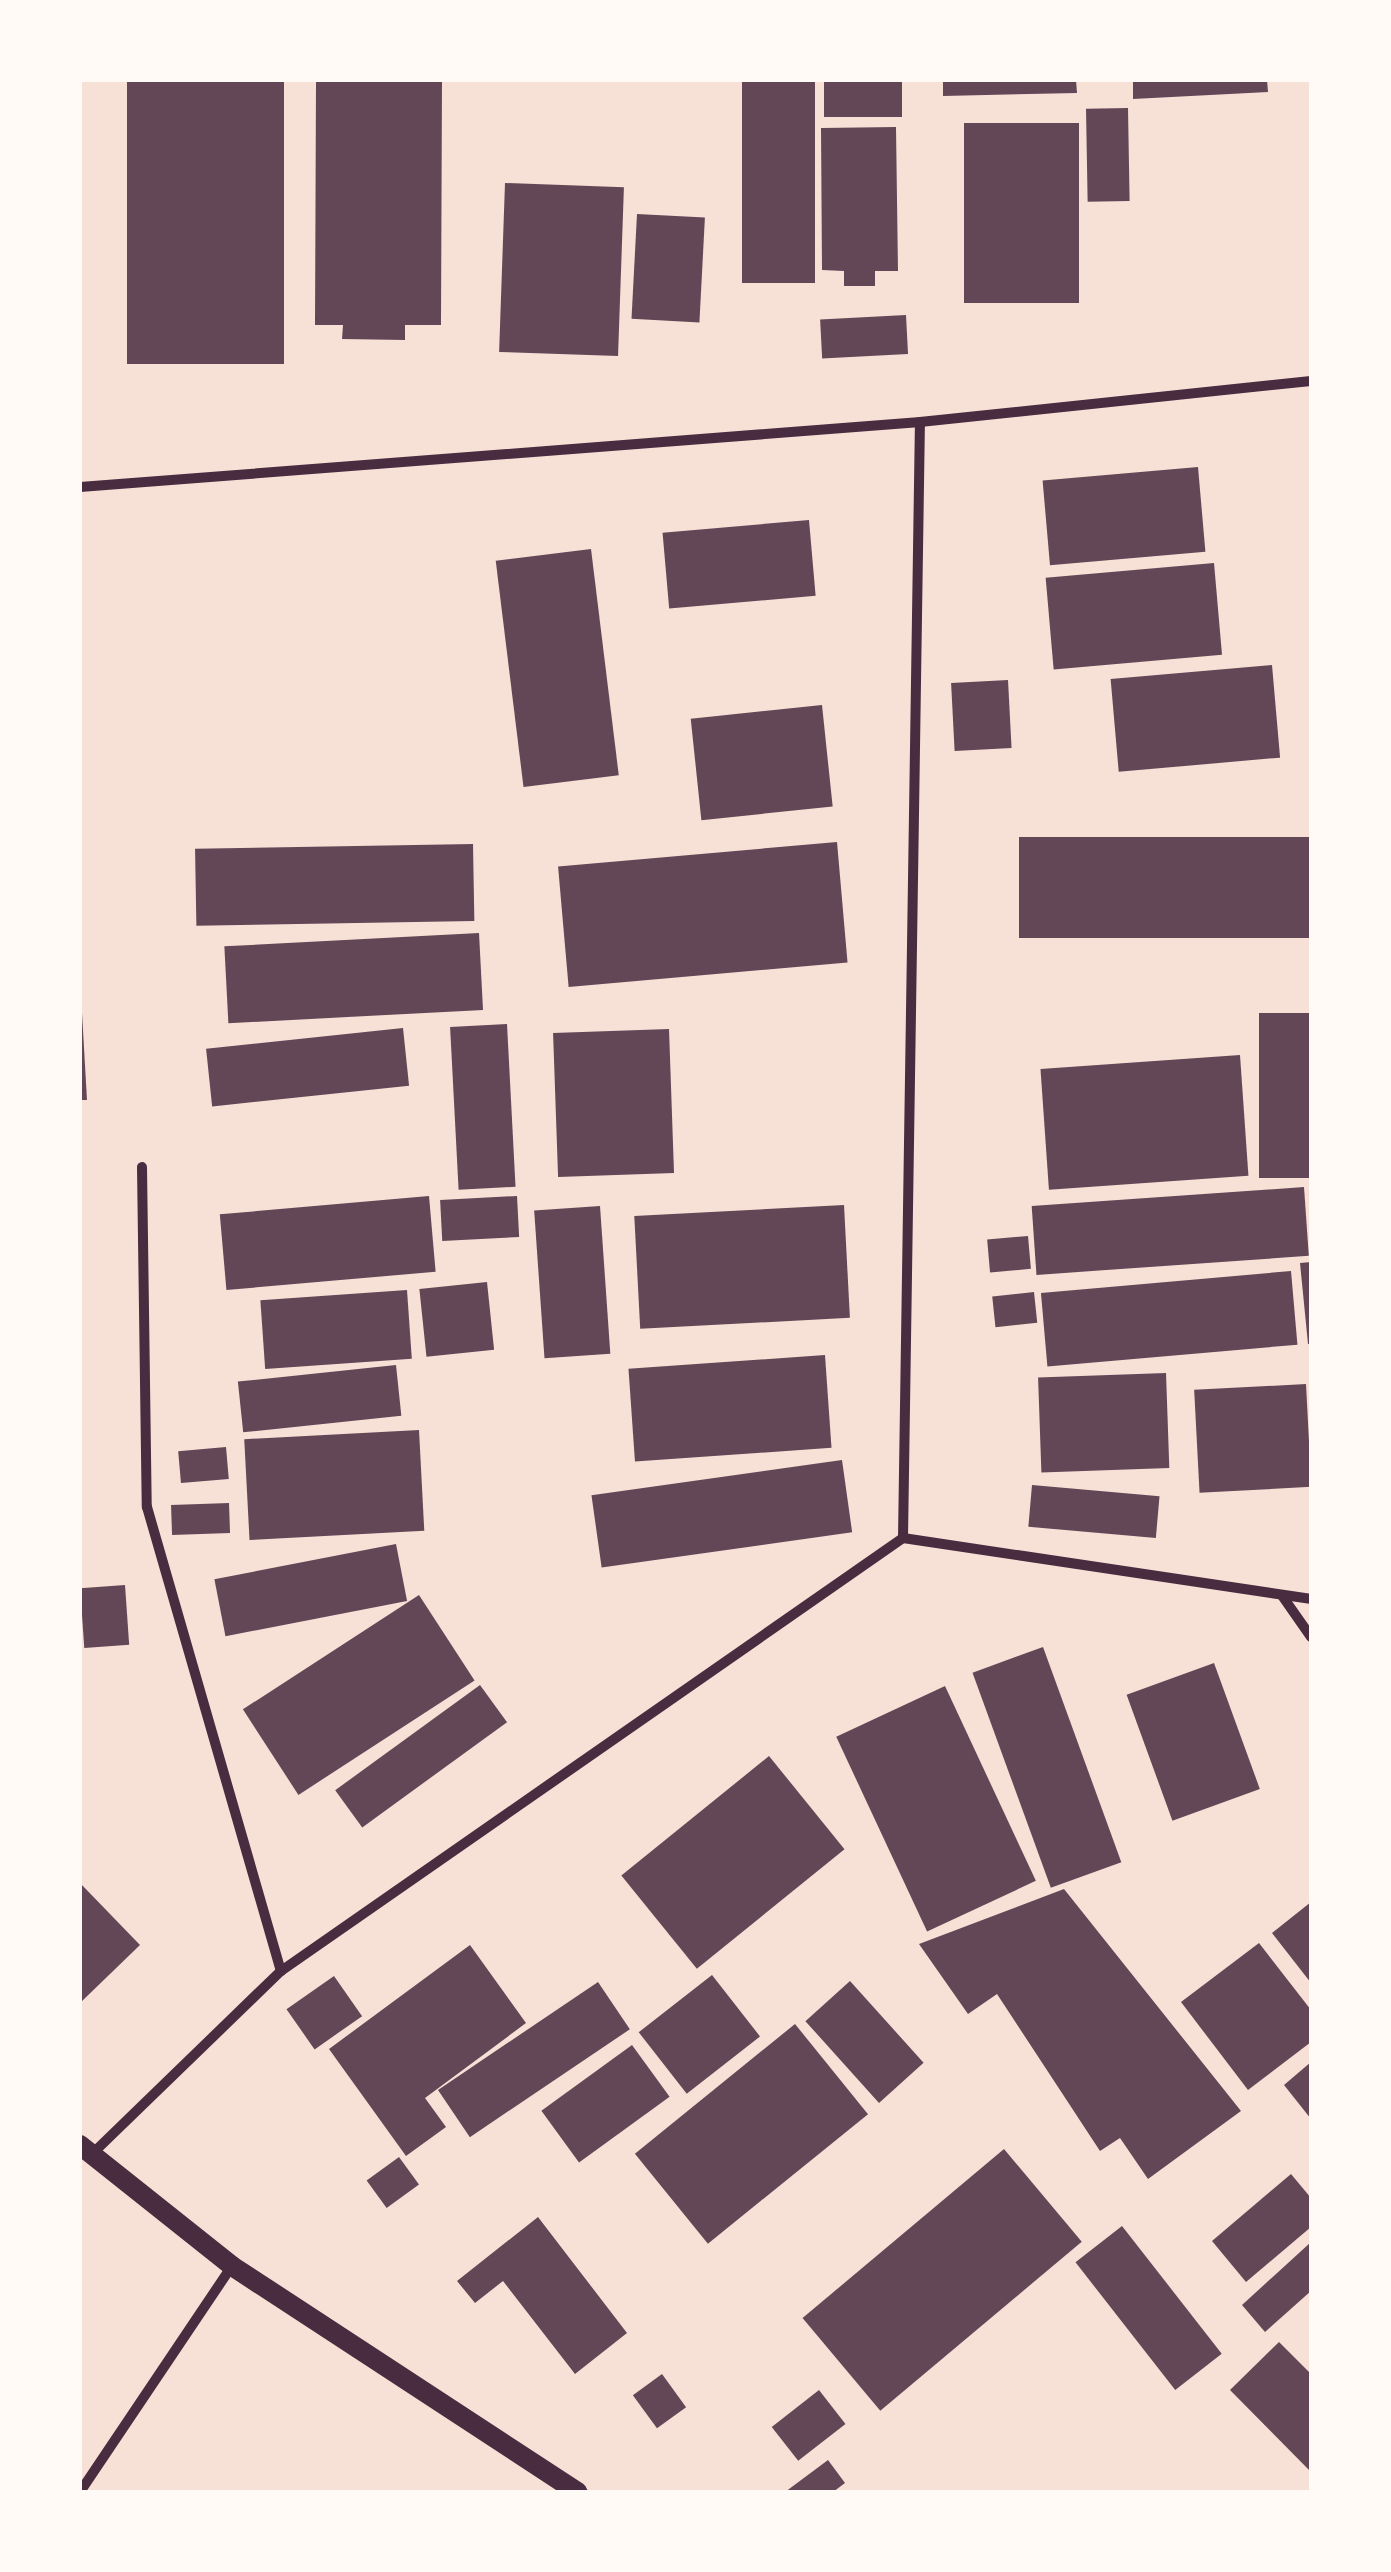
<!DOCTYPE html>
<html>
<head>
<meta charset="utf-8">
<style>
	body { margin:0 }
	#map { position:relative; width:1391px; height:2572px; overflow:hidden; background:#f7e1d7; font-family:"Noto Sans",sans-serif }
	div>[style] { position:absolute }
	.building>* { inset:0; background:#644757; transform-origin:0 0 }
	.minor>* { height:10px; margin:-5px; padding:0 5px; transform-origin:5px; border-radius:5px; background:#4a2c40 }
	.secondary>* { height:20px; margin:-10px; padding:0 10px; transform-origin:10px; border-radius:10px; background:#4a2c40 }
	span { translate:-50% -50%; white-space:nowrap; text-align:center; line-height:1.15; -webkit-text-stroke:8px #fffaf5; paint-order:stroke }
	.frame { position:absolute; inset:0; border:82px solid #fffaf5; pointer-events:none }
</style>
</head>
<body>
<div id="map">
	<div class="building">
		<div style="left:127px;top:80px;width:157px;height:284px"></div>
		<div style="clip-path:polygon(316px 80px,442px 80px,441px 325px,405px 325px,405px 340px,342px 339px,343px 325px,315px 325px)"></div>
		<div style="left:742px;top:80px;width:73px;height:203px"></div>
		<div style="left:824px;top:80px;width:78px;height:37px"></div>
		<div style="clip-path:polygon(943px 80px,1076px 80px,1077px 93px,943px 96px)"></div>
		<div style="clip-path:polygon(1133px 80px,1267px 80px,1268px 92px,1133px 99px)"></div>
		<div style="left:1128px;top:108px;width:93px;height:42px;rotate:89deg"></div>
		<div style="left:1079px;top:123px;width:180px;height:115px;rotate:90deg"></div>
		<div style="clip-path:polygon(896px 127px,898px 271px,875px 271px,875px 286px,844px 286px,844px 271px,822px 270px,821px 128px)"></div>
		<div style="left:505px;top:183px;width:119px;height:169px;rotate:2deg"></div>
		<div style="left:637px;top:214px;width:68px;height:105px;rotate:3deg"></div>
		<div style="left:906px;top:315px;width:39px;height:86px;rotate:87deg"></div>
		<div style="left:1198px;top:467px;width:85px;height:156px;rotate:85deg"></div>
		<div style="left:809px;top:520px;width:76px;height:147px;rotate:85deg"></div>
		<div style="left:591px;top:549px;width:228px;height:96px;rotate:83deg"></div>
		<div style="left:1214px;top:563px;width:92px;height:169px;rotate:85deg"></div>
		<div style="left:1272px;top:665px;width:93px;height:162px;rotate:85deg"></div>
		<div style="left:1008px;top:680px;width:68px;height:57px;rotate:87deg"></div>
		<div style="left:822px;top:705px;width:102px;height:132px;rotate:84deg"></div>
		<div style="left:1311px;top:837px;width:101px;height:292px;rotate:90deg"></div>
		<div style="left:837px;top:842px;width:121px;height:280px;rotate:85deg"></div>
		<div style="left:473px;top:844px;width:77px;height:278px;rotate:89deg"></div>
		<div style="left:479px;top:933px;width:77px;height:255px;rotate:87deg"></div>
		<div style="clip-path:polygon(80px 978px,87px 1100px,80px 1100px)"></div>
		<div style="left:1311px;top:1013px;width:165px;height:52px;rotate:90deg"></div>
		<div style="left:507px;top:1024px;width:163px;height:57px;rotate:87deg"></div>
		<div style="left:403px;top:1028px;width:58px;height:198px;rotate:84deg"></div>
		<div style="left:669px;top:1029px;width:144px;height:116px;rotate:88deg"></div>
		<div style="left:1240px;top:1055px;width:121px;height:200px;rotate:86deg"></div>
		<div style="left:1304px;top:1187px;width:69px;height:273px;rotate:86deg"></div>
		<div style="left:429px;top:1196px;width:76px;height:210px;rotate:85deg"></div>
		<div style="left:517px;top:1196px;width:41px;height:77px;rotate:87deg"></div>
		<div style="left:844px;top:1205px;width:113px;height:210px;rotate:87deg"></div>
		<div style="left:600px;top:1206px;width:148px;height:66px;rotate:86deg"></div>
		<div style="left:1028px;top:1236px;width:33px;height:41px;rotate:85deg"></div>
		<div style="clip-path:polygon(1311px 1262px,1311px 1344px,1308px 1344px,1300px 1263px)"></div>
		<div style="left:1291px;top:1271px;width:74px;height:251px;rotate:85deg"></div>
		<div style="left:487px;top:1282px;width:68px;height:68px;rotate:84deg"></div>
		<div style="left:407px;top:1290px;width:69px;height:147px;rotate:86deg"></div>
		<div style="left:1034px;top:1292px;width:31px;height:42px;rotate:84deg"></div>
		<div style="left:825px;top:1355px;width:93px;height:197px;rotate:86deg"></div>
		<div style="left:396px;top:1365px;width:51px;height:159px;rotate:84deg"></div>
		<div style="left:1166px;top:1373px;width:95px;height:128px;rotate:88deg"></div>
		<div style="left:1306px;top:1384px;width:103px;height:112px;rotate:87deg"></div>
		<div style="left:419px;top:1430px;width:101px;height:175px;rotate:87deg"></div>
		<div style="left:226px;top:1447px;width:32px;height:48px;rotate:85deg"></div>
		<div style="left:842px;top:1460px;width:73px;height:253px;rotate:82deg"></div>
		<div style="left:1032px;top:1485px;width:128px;height:42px;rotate:5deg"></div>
		<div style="left:229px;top:1503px;width:30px;height:58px;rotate:88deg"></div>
		<div style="left:396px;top:1544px;width:58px;height:185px;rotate:79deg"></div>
		<div style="left:125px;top:1585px;width:60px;height:45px;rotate:86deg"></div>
		<div style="left:419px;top:1595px;width:102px;height:210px;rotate:57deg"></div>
		<div style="left:1043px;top:1647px;width:229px;height:75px;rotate:70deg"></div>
		<div style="left:1214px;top:1663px;width:134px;height:93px;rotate:70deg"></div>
		<div style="left:480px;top:1685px;width:46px;height:179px;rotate:54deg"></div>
		<div style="left:945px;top:1686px;width:215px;height:120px;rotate:65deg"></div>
		<div style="left:769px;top:1756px;width:120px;height:190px;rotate:51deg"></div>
		<div style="clip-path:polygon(80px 1883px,140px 1945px,80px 2003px)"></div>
		<div style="clip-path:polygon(1064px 1889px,1241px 2111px,1148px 2179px,1120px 2138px,1100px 2151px,997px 1994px,968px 2014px,919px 1944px)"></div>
		<div style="clip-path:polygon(1311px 1902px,1311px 1983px,1272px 1933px)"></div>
		<div style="clip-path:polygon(1259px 1943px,1311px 2010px,1311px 2042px,1248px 2090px,1181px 2002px)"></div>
		<div style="clip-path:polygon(470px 1945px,526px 2023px,425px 2098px,446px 2127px,406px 2156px,329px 2049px)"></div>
		<div style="left:712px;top:1975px;width:78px;height:93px;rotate:52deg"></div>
		<div style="left:334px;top:1976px;width:49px;height:58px;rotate:55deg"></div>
		<div style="left:850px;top:1981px;width:110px;height:60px;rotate:48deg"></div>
		<div style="left:598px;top:1982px;width:57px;height:193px;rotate:56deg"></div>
		<div style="left:795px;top:2024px;width:116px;height:206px;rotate:51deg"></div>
		<div style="left:632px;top:2045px;width:64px;height:112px;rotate:54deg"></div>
		<div style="clip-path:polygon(1311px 2062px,1311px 2119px,1284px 2085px)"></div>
		<div style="left:1004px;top:2149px;width:121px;height:263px;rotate:50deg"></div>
		<div style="left:399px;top:2157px;width:34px;height:40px;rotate:54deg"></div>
		<div style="clip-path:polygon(1291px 2174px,1311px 2198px,1311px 2227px,1246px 2282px,1212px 2241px)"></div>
		<div style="clip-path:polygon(538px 2217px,627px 2333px,575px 2374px,503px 2281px,475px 2303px,457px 2281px)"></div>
		<div style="left:1122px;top:2226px;width:162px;height:59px;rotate:52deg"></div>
		<div style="clip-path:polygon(1311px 2242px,1311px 2291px,1265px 2332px,1242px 2305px)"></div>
		<div style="clip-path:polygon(1279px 2342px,1311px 2374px,1311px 2472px,1230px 2390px)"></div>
		<div style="left:662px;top:2374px;width:41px;height:36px;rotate:54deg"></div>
		<div style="left:819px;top:2390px;width:43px;height:60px;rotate:52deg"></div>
		<div style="clip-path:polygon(828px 2460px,845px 2483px,833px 2492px,785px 2492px)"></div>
	</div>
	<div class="minor">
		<div style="left:80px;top:487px;width:843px;rotate:-4.42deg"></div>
		<div style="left:920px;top:422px;width:393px;rotate:-6deg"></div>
		<div style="left:142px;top:1167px;width:340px;rotate:89.2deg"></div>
		<div style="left:147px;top:1507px;width:483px;rotate:73.9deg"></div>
		<div style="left:903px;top:1538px;width:1116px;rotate:-89.13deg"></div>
		<div style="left:1283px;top:1597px;width:49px;rotate:55deg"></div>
		<div style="left:92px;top:2154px;width:263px;rotate:-44.1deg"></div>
		<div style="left:281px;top:1971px;width:758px;rotate:-34.84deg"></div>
		<div style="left:903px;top:1538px;width:413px;rotate:8.5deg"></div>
		<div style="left:80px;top:2492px;width:272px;rotate:-56.1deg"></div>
	</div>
	<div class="secondary">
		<div style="left:80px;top:2145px;width:194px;rotate:38.5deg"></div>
		<div style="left:232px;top:2266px;width:413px;rotate:33.2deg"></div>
	</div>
	<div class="frame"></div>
</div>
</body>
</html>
